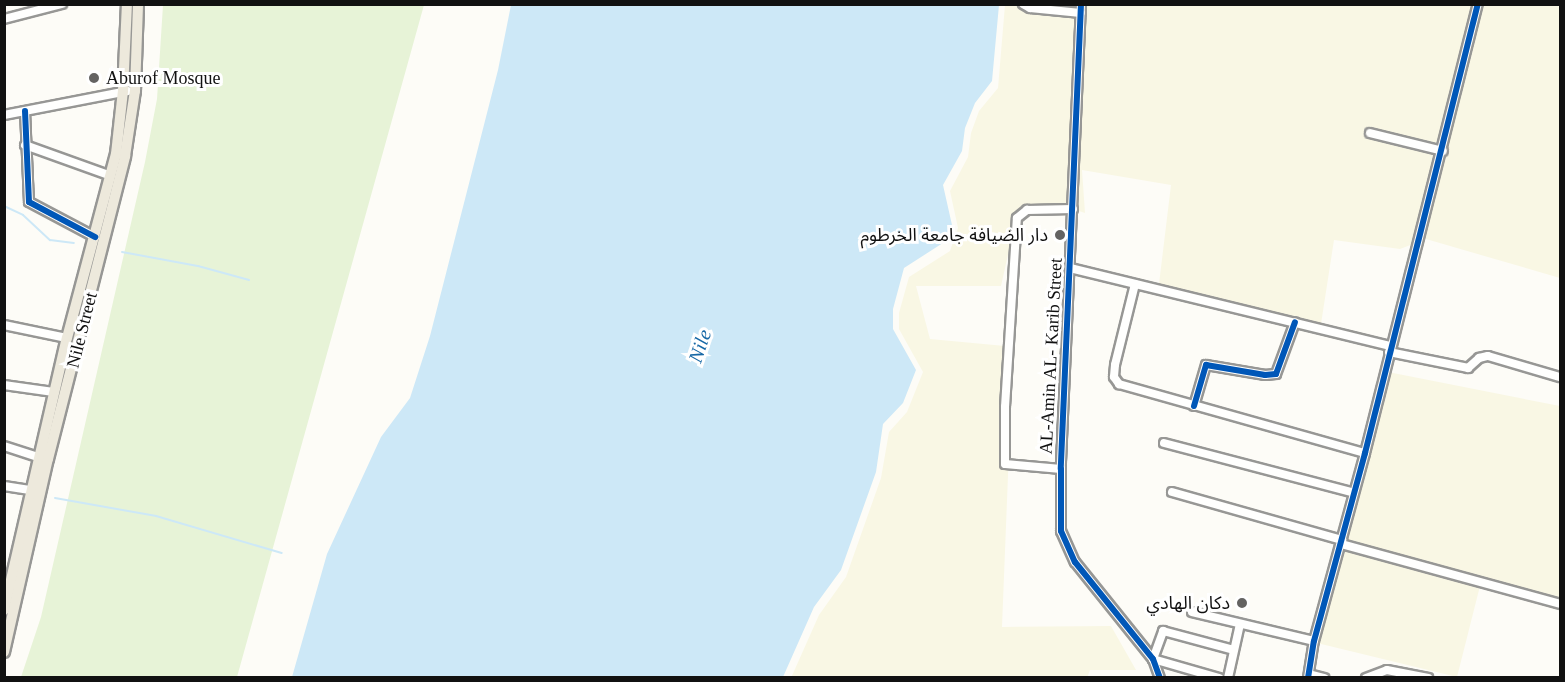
<!DOCTYPE html>
<html>
<head>
<meta charset="utf-8">
<style>
	body { margin:0 }
	#map { position:relative; width:1565px; height:682px; overflow:hidden; background:#fdfcf7; font-family:"Times New Roman","Noto Sans Arabic",serif }
	div>[style] { position:absolute }
	.farmland>* { inset:0; background:#f9f7e4 }
	.green>* { inset:0; background:#e7f3d7 }
	.water>* { inset:0; background:#cde8f7 }
	.stream>* { height:2px; margin:-1px; padding:0 1px; transform-origin:1px; border-radius:1px; background:#cde8f7 }
	.roads { filter:drop-shadow(2px 0 #979795) drop-shadow(-2px 0 #979795) drop-shadow(0 2px #979795) drop-shadow(0 -2px #979795) }
	.minor>* { height:8px; margin:-4px; padding:0 4px; transform-origin:4px; border-radius:4px; background:#fffffe }
	.major>* { height:10px; margin:-5px; padding:0 5px; transform-origin:5px; border-radius:5px; background:#ede9dc }
	.cycleway>* { height:6px; margin:-3px; padding:0 3px; transform-origin:3px; border-radius:3px; background:#0057b8 }
	.dots>* { width:16px; height:16px; translate:-50% -50%; box-sizing:border-box; border:3px solid #fff; border-radius:50% }
	span { translate:-50% -50%; white-space:nowrap; text-align:center; line-height:1.15; -webkit-text-stroke:6px #fff; paint-order:stroke }
	.poi-label { font-size:18px; color:#111 }
	.left { translate:0 -50%; text-align:left }
	.right { translate:-100% -50%; text-align:right }
	.street-label { font-size:18px; color:#111 }
	.water-label { font-size:20px; color:#1768a6; font-style:italic }
	.frame { position:absolute; inset:0; border:6px solid #111; pointer-events:none }
</style>
</head>
<body>
<div id="map">
	<div class="farmland">
		<div style="clip-path:polygon(1005px 5px,1560px 5px,1560px 278px,1426px 239px,1400px 249px,1334px 240px,1321px 324px,1159px 284px,1171px 185px,1082px 170px,1085px 213px,1073px 209px,1018px 210px,1001px 286px,916px 286px,930px 339px,1005px 346px,1013px 349px,1002px 627px,1111px 626px,1136px 670px,1090px 670px,1087px 678px,791px 678px,819px 615px,846px 577px,881px 478px,889px 432px,907px 412px,923px 372px,899px 329px,899px 313px,909px 277px,950px 251px,958px 228px,950px 191px,968px 157px,971px 133px,979px 111px,998px 88px)"></div>
		<div style="clip-path:polygon(1388px 372px,1560px 406px,1560px 605px,1480px 586px,1457px 677px,1317px 643px)"></div>
	</div>
	<div class="green">
		<div style="clip-path:polygon(163px 5px,424px 5px,237px 677px,21px 677px,41px 617px,145px 162px,157px 99px)"></div>
	</div>
	<div class="water">
		<div style="clip-path:polygon(511px 5px,999px 5px,992px 81px,975px 103px,965px 128px,962px 151px,943px 185px,952px 225px,946px 241px,904px 268px,893px 309px,893px 329px,916px 370px,903px 403px,883px 424px,876px 472px,841px 570px,814px 607px,783px 677px,292px 677px,327px 554px,381px 437px,410px 398px,430px 336px,498px 70px)"></div>
	</div>
	<div class="stream">
		<div style="left:4px;top:206px;width:21px;rotate:25deg"></div>
		<div style="left:23px;top:215px;width:37px;rotate:43deg"></div>
		<div style="left:50px;top:240px;width:24px;rotate:7deg"></div>
		<div style="left:122px;top:252px;width:77px;rotate:10.4deg"></div>
		<div style="left:198px;top:266px;width:53px;rotate:15.4deg"></div>
		<div style="left:55px;top:498px;width:103px;rotate:10.1deg"></div>
		<div style="left:156px;top:516px;width:131px;rotate:16.4deg"></div>
	</div>
	<div class="roads">
		<div class="minor">
			<div style="left:1023px;top:4px;width:8px;rotate:30deg"></div>
			<div style="left:1030px;top:8px;width:51px;rotate:5.6deg"></div>
			<div style="left:1081px;top:4px;width:465px;rotate:92.5deg"></div>
			<div style="left:1061px;top:469px;width:62px;rotate:90deg"></div>
			<div style="left:1061px;top:531px;width:34px;rotate:66deg"></div>
			<div style="left:1075px;top:562px;width:124px;rotate:51.2deg"></div>
			<div style="left:1153px;top:659px;width:20px;rotate:70deg"></div>
			<div style="left:4px;top:19px;width:60px;rotate:-14.5deg"></div>
			<div style="left:25px;top:111px;width:91px;rotate:87.5deg"></div>
			<div style="left:29px;top:202px;width:75px;rotate:27.9deg"></div>
			<div style="left:4px;top:115px;width:126px;rotate:-11deg"></div>
			<div style="left:1370px;top:133px;width:75px;rotate:13.9deg"></div>
			<div style="left:25px;top:145px;width:91px;rotate:19.8deg"></div>
			<div style="left:1070px;top:268px;width:329px;rotate:13.7deg"></div>
			<div style="left:1135px;top:284px;width:83px;rotate:103.9deg"></div>
			<div style="left:1115px;top:365px;width:12px;rotate:95deg"></div>
			<div style="left:1114px;top:377px;width:9px;rotate:54deg"></div>
			<div style="left:1119px;top:384px;width:255px;rotate:15.7deg"></div>
			<div style="left:4px;top:325px;width:64px;rotate:11.7deg"></div>
			<div style="left:1389px;top:352px;width:81px;rotate:11.4deg"></div>
			<div style="left:1468px;top:368px;width:15px;rotate:-42deg"></div>
			<div style="left:1479px;top:358px;width:9px;rotate:-13deg"></div>
			<div style="left:1488px;top:356px;width:75px;rotate:16.3deg"></div>
			<div style="left:4px;top:385px;width:50px;rotate:8deg"></div>
			<div style="left:1194px;top:406px;width:43px;rotate:-73.7deg"></div>
			<div style="left:1206px;top:365px;width:60px;rotate:9.6deg"></div>
			<div style="left:1265px;top:375px;width:11px;rotate:-5deg"></div>
			<div style="left:1276px;top:374px;width:55px;rotate:-69.9deg"></div>
			<div style="left:1164px;top:443px;width:196px;rotate:14.7deg"></div>
			<div style="left:4px;top:446px;width:36px;rotate:18deg"></div>
			<div style="left:1061px;top:469px;width:56px;rotate:-174.9deg"></div>
			<div style="left:1005px;top:464px;width:57px;rotate:-90deg"></div>
			<div style="left:1005px;top:407px;width:189px;rotate:-86.4deg"></div>
			<div style="left:1017px;top:218px;width:13px;rotate:-39deg"></div>
			<div style="left:1027px;top:210px;width:46px;rotate:-1.2deg"></div>
			<div style="left:4px;top:486px;width:26px;rotate:9deg"></div>
			<div style="left:1172px;top:492px;width:177px;rotate:15.8deg"></div>
			<div style="left:1341px;top:544px;width:227px;rotate:15.3deg"></div>
			<div style="left:1192px;top:612px;width:125px;rotate:13.4deg"></div>
			<div style="left:1153px;top:659px;width:30px;rotate:-70deg"></div>
			<div style="left:1163px;top:631px;width:73px;rotate:15deg"></div>
			<div style="left:1153px;top:659px;width:69px;rotate:16.1deg"></div>
			<div style="left:1309px;top:674px;width:16px;rotate:15deg"></div>
			<div style="left:1228px;top:678px;width:55px;rotate:-77.5deg"></div>
			<div style="left:1308px;top:678px;width:37px;rotate:-81deg"></div>
			<div style="left:1314px;top:641px;width:195px;rotate:-74.8deg"></div>
			<div style="left:1365px;top:453px;width:463px;rotate:-75.9deg"></div>
			<div style="left:1366px;top:678px;width:22px;rotate:-21deg"></div>
			<div style="left:1387px;top:670px;width:42px;rotate:11deg"></div>
		</div>
		<div class="major">
			<div style="left:4px;top:610px;width:279px;rotate:-77deg"></div>
			<div style="left:67px;top:338px;width:190px;rotate:-75.1deg"></div>
			<div style="left:116px;top:154px;width:63px;rotate:-83.7deg"></div>
			<div style="left:123px;top:91px;width:87px;rotate:-87.4deg"></div>
			<div style="left:4px;top:652px;width:198px;rotate:-77.2deg"></div>
			<div style="left:48px;top:459px;width:313px;rotate:-75.7deg"></div>
			<div style="left:125px;top:156px;width:66px;rotate:-81.3deg"></div>
			<div style="left:135px;top:91px;width:87px;rotate:-88deg"></div>
		</div>
	</div>
	<div class="cycleway">
		<div style="left:1081px;top:4px;width:465px;rotate:92.5deg"></div>
		<div style="left:1061px;top:469px;width:62px;rotate:90deg"></div>
		<div style="left:1061px;top:531px;width:34px;rotate:66deg"></div>
		<div style="left:1075px;top:562px;width:124px;rotate:51.2deg"></div>
		<div style="left:1153px;top:659px;width:20px;rotate:70deg"></div>
		<div style="left:25px;top:111px;width:91px;rotate:87.5deg"></div>
		<div style="left:29px;top:202px;width:75px;rotate:27.9deg"></div>
		<div style="left:1194px;top:406px;width:43px;rotate:-73.7deg"></div>
		<div style="left:1206px;top:365px;width:60px;rotate:9.6deg"></div>
		<div style="left:1265px;top:375px;width:11px;rotate:-5deg"></div>
		<div style="left:1276px;top:374px;width:55px;rotate:-69.9deg"></div>
		<div style="left:1308px;top:678px;width:37px;rotate:-81deg"></div>
		<div style="left:1314px;top:641px;width:195px;rotate:-74.8deg"></div>
		<div style="left:1365px;top:453px;width:463px;rotate:-75.9deg"></div>
	</div>
	<div class="dots">
		<div style="left:94px;top:78px;background:#646362"></div>
		<div style="left:1060px;top:235px;background:#646362"></div>
		<div style="left:1242px;top:603px;background:#646362"></div>
	</div>
	<div class="poi-label">
		<span class="left" style="left:106px;top:78px">Aburof Mosque</span>
		<span class="right" style="left:1048px;top:235px">دار الضيافة جامعة الخرطوم</span>
		<span class="right" style="left:1230px;top:603px">دكان الهادي</span>
	</div>
	<div class="street-label">
		<span style="left:82px;top:330px;rotate:-76deg">Nile Street</span>
		<span style="left:1051px;top:356px;rotate:-87deg">AL-Amin AL- Karib Street</span>
	</div>
	<div class="water-label">
		<span style="left:700px;top:346px;rotate:-71deg">Nile</span>
	</div>
	<div class="frame"></div>
</div>
</body>
</html>
